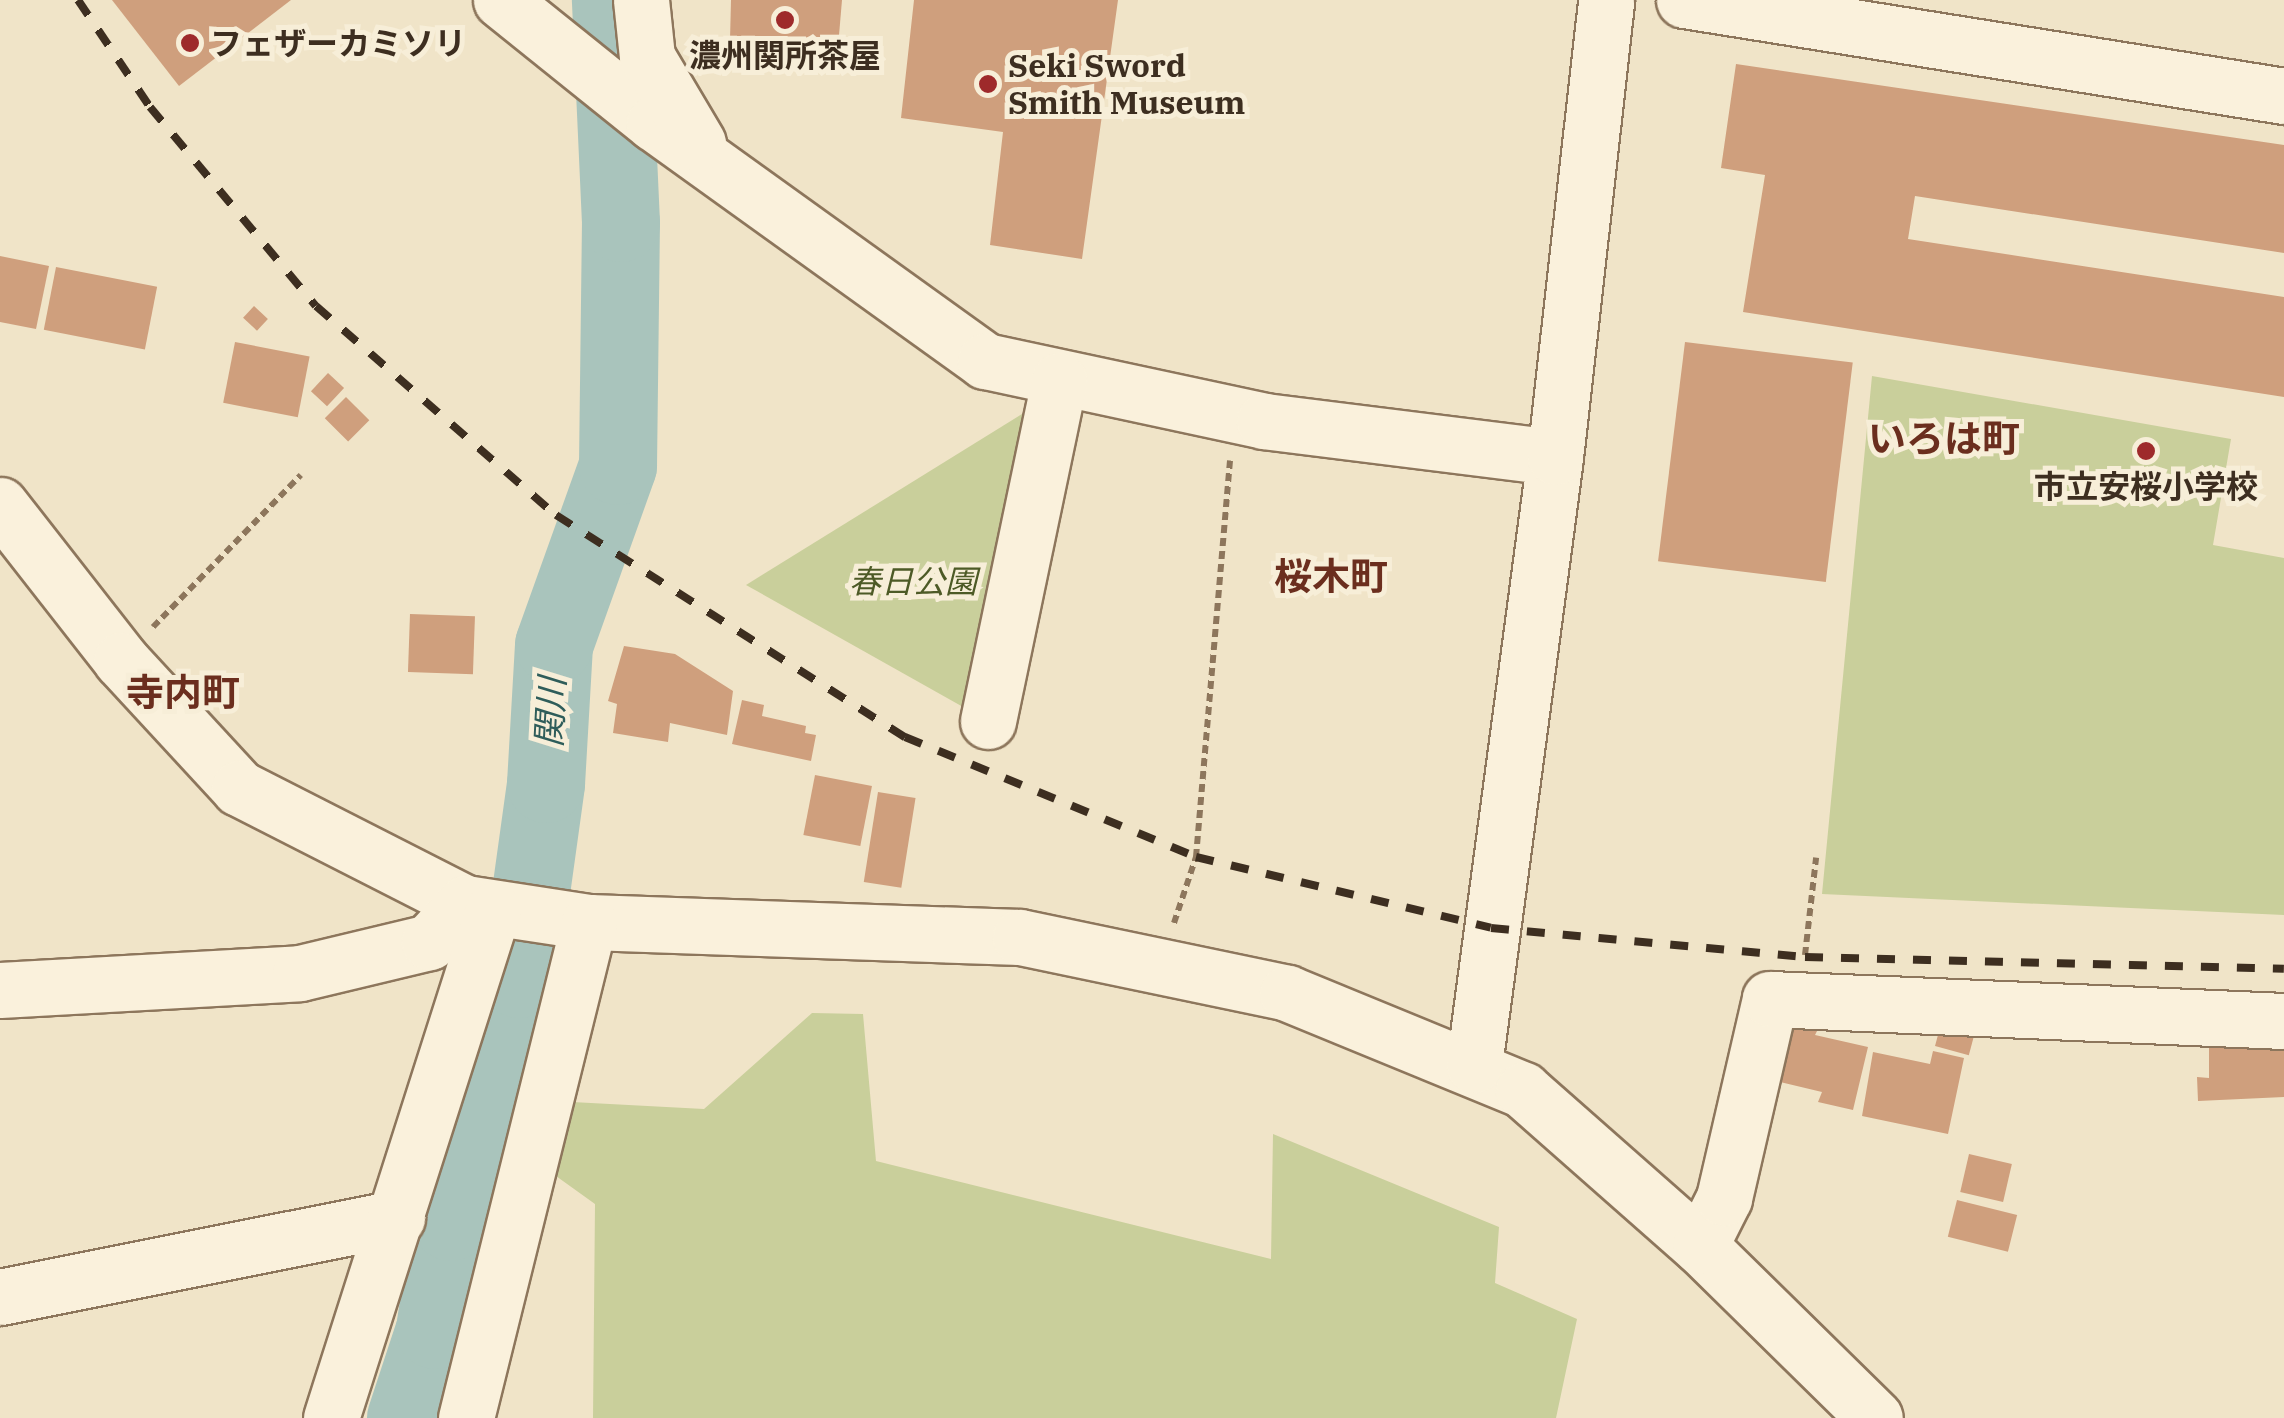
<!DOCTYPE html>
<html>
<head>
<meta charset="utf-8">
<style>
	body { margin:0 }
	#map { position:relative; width:2284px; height:1418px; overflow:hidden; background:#f0e4c8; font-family:"IBM Plex Serif","Noto Sans JP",serif }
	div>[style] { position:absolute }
	.green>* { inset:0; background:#c9cf9b }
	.river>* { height:78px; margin:-39px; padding:0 39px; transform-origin:39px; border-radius:39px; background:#a9c4bc }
	.building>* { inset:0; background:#cf9f7d; transform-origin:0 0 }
	.path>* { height:6px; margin-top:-3px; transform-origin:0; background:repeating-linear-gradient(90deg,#8d765c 0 8px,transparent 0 13px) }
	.roads { filter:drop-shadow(2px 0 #8d765c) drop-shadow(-2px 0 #8d765c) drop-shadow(0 2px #8d765c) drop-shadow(0 -2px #8d765c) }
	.minor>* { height:55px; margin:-27.5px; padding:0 27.5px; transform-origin:27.5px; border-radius:27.5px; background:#faf1dc }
	.rail>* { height:8px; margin-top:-4px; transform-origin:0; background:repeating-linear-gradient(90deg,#3d2e20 0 18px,transparent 0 36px) }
	.dots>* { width:28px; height:28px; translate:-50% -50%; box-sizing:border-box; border:5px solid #f7eed8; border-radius:50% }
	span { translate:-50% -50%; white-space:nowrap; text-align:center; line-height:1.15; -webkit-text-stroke:10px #f7eed8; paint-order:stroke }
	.poi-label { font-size:32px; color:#3d2e20; font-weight:700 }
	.left { translate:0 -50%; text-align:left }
	.park-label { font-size:32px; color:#4d5a26; font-style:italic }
	.water-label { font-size:35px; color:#2f5d5a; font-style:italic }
	.quarter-label { font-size:38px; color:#6b2e1e; font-weight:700 }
</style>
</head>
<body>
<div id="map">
	<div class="green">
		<div style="clip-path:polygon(1872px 376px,2231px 439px,2213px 545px,2284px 558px,2284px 915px,1822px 894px)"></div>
		<div style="clip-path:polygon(1036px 411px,972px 712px,746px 585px,1022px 414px)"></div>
		<div style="clip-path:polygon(812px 1013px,863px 1014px,876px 1161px,1271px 1259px,1273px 1134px,1499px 1227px,1495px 1283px,1577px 1319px,1556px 1418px,593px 1418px,595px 1204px,549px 1171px,572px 1102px,704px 1109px)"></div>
	</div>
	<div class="river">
		<div style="left:406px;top:1418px;width:93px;rotate:-71.8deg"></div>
		<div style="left:435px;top:1330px;width:109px;rotate:-81.6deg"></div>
		<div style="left:451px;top:1222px;width:252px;rotate:-74.4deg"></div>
		<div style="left:519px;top:979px;width:197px;rotate:-82.1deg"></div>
		<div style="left:546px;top:784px;width:139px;rotate:-86.7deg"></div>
		<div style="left:554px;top:645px;width:190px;rotate:-70.3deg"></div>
		<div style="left:618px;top:466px;width:243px;rotate:-89.3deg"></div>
		<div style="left:621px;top:223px;width:223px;rotate:-92.6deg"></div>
	</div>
	<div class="building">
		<div style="clip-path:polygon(112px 0,291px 0,179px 86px)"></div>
		<div style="clip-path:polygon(731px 0,842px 0,838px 47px,730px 40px)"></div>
		<div style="clip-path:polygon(914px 0,1118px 0,1082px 259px,990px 245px,1003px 132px,901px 118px)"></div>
		<div style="clip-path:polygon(1736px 64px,2284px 145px,2284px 253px,1915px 196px,1908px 239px,2284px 297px,2284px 397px,1743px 312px,1765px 175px,1721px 168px)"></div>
		<div style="clip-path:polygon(0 256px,49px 266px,36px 329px,0 322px)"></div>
		<div style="left:56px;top:267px;width:103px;height:64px;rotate:11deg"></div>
		<div style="left:254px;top:306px;width:19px;height:16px;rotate:43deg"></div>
		<div style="left:235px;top:342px;width:76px;height:62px;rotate:11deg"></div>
		<div style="left:1685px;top:342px;width:169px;height:221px;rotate:7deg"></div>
		<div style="left:328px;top:373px;width:22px;height:25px;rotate:43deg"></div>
		<div style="left:346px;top:397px;width:33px;height:30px;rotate:45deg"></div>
		<div style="left:410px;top:614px;width:65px;height:58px;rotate:2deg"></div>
		<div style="clip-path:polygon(624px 646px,675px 654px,733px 691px,727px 735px,670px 723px,668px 742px,613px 733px,617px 704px,608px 701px)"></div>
		<div style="clip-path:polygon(742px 700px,764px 705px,762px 716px,806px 726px,805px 733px,816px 735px,811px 761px,732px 744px)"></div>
		<div style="left:815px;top:775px;width:58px;height:61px;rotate:11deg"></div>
		<div style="left:878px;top:792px;width:38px;height:91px;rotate:9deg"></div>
		<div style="clip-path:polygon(1791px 1019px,1820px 1025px,1815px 1035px,1868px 1047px,1853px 1110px,1818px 1102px,1822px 1092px,1776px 1081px)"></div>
		<div style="left:1942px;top:1020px;width:35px;height:27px;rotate:15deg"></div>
		<div style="clip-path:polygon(2209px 1043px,2276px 1043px,2276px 1050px,2284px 1050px,2284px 1097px,2198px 1101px,2197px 1077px,2209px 1078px)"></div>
		<div style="clip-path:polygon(1933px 1051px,1964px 1058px,1948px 1134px,1862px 1116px,1873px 1052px,1930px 1064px)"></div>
		<div style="left:1969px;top:1154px;width:44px;height:39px;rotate:13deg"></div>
		<div style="left:1957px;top:1200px;width:62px;height:38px;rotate:14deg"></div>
	</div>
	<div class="path">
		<div style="left:153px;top:627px;width:212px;rotate:-45.8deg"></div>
		<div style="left:1174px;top:923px;width:70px;rotate:-71.6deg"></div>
		<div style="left:1196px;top:857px;width:398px;rotate:-85.1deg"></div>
		<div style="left:1805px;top:955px;width:98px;rotate:-83.5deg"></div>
	</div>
	<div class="roads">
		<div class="minor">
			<div style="left:501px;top:0;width:196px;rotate:38.8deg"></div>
			<div style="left:654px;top:123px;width:408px;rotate:35.7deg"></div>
			<div style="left:985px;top:361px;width:285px;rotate:12.1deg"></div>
			<div style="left:1264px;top:421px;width:293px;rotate:7.1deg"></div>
			<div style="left:641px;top:0;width:57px;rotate:84deg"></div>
			<div style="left:647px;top:57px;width:100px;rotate:59.3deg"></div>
			<div style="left:1684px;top:0;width:608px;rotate:9.09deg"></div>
			<div style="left:0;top:505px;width:197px;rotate:52deg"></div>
			<div style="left:121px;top:660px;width:174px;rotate:47.3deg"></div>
			<div style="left:239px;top:788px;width:254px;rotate:27deg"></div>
			<div style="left:465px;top:903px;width:125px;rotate:8.7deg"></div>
			<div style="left:589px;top:922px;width:431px;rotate:2deg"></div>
			<div style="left:1020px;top:937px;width:273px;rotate:11.8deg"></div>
			<div style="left:1287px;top:993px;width:255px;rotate:22.3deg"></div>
			<div style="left:1523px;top:1090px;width:236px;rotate:41.4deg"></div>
			<div style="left:1700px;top:1246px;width:245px;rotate:44.5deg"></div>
			<div style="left:988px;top:721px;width:348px;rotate:-78.2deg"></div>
			<div style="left:0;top:990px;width:300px;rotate:-3.2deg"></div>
			<div style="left:300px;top:973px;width:133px;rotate:-13.5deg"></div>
			<div style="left:429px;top:942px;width:53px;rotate:-47.3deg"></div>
			<div style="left:1474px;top:1065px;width:613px;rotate:-82.41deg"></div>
			<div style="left:1555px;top:457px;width:460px;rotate:-83.6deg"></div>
			<div style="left:1700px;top:1246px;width:54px;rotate:-63.4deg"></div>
			<div style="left:1724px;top:1198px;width:204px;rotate:-77deg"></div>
			<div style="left:1770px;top:999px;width:514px;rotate:2.45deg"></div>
			<div style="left:0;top:1297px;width:405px;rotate:-11.3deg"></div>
			<div style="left:331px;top:1418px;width:533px;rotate:-72.31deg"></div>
			<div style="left:466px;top:1418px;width:511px;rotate:-76.07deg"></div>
		</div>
	</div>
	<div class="rail">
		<div style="left:78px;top:0;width:129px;rotate:56.1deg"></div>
		<div style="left:150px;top:107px;width:259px;rotate:50.2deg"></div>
		<div style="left:316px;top:306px;width:318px;rotate:41.1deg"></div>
		<div style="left:556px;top:515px;width:414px;rotate:32.5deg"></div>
		<div style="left:905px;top:737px;width:315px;rotate:22.4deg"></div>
		<div style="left:1196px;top:857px;width:303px;rotate:13.5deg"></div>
		<div style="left:1491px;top:928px;width:315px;rotate:5.3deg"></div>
		<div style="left:1805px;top:957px;width:479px;rotate:1.4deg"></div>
	</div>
	<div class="dots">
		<div style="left:785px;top:20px;background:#9e2a2b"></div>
		<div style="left:190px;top:43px;background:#9e2a2b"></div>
		<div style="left:988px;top:84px;background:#9e2a2b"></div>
		<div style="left:2146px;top:451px;background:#9e2a2b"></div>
	</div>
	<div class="poi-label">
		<span class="left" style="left:210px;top:43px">フェザーカミソリ</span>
		<span style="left:785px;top:55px">濃州関所茶屋</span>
		<span class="left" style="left:1008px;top:84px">Seki Sword<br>Smith Museum</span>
		<span style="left:2146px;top:486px">市立安桜小学校</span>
	</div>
	<div class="park-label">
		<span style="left:913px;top:581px">春日公園</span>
	</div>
	<div class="water-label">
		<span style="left:550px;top:712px;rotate:-87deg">関川</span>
	</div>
	<div class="quarter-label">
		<span style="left:1944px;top:438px">いろは町</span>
		<span style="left:1331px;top:576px">桜木町</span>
		<span style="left:183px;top:692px">寺内町</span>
	</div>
</div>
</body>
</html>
